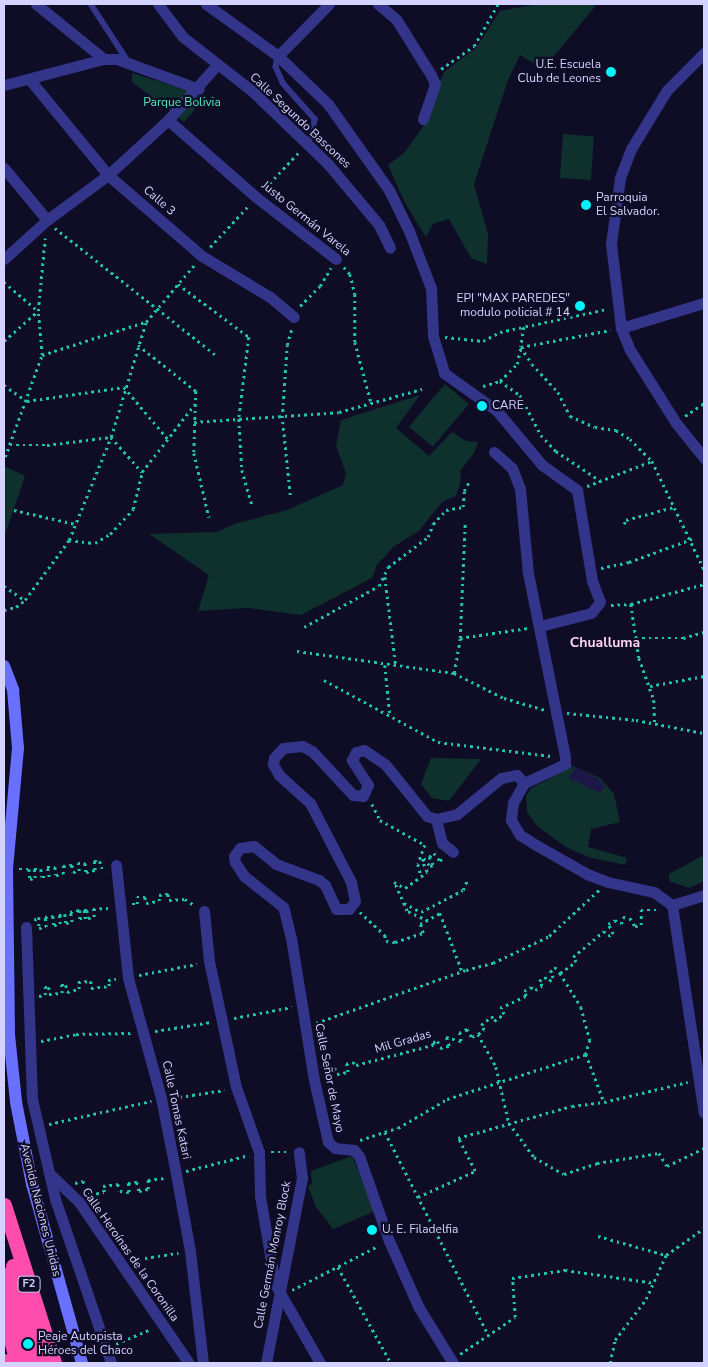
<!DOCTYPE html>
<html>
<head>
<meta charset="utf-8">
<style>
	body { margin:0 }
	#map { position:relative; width:708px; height:1367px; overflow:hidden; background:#0f0c26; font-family:"Nunito Sans",sans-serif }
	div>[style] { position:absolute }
	.green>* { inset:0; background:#0f312e; transform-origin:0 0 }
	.building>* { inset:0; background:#1d1649 }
	.path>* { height:2.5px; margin-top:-1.25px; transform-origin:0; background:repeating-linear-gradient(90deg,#22c3af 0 2.5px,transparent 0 6.5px) }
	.lane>* { height:5.5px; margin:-2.75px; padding:0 2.75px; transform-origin:2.75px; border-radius:2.75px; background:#32358a }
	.street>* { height:11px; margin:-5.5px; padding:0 5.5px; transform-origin:5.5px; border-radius:5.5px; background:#32358a }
	.secondary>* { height:12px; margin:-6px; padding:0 6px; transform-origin:6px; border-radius:6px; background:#696fff }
	.highway>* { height:15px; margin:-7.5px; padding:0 7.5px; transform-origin:7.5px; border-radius:7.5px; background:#ff4dae }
	.dots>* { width:14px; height:14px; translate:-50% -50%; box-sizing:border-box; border:2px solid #0f0c26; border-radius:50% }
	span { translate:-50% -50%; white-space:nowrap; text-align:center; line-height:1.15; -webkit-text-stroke:4.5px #0f0c26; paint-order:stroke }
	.shield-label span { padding:1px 4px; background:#0f0c26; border:1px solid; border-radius:4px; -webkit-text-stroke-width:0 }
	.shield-label { font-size:11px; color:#d4d2ff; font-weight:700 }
	.poi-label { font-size:12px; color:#d4d2ff }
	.right { translate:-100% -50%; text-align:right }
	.left { translate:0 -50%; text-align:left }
	.park-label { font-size:12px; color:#51ecbb }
	.street-label { font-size:12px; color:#d4d2ff }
	.neighbourhood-label { font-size:14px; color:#ffd4f2; font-weight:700 }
	.frame { position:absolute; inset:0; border:5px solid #d4d2ff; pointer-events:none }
</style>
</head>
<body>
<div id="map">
	<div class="green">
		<div style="clip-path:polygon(538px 4px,597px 4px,543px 69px,520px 55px,508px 80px,474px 184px,488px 234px,487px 264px,471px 258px,449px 219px,433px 224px,426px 237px,405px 203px,388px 165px,404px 153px,420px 131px,429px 117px,431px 102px,444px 72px,476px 48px,500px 11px)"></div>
		<div style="clip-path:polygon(132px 73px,186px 90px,202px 101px,184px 122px,132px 82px)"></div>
		<div style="left:563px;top:134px;width:31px;height:44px;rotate:4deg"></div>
		<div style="left:445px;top:384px;width:31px;height:56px;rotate:40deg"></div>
		<div style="clip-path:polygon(420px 395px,396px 428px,429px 456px,452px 432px,466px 441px,478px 442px,474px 453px,460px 471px,461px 480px,456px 496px,442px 502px,419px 531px,393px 547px,377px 565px,372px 578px,301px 615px,248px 608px,198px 611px,209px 575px,149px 534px,217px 532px,234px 524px,287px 510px,343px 485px,346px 473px,336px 446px,341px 420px)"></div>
		<div style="clip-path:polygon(4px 466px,25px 476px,4px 538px)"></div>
		<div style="clip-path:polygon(431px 758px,481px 759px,449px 801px,432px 798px,421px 784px)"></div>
		<div style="clip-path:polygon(568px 764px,600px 778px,614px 794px,620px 822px,591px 829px,588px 847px,627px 858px,625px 865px,588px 857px,566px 847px,537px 826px,527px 812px,526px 796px,531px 788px,562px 772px)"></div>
		<div style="clip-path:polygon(704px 855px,704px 881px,689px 888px,669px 881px,669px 874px)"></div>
		<div style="clip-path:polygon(352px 1156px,375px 1211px,333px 1229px,316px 1207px,308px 1186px,312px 1184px,311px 1171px)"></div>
	</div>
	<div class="building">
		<div style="clip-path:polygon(576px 767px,598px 779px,605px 786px,600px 793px,569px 778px)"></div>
	</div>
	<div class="path">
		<div style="left:441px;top:69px;width:40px;rotate:-34.9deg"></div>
		<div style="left:474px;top:46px;width:48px;rotate:-60.3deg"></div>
		<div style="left:265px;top:188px;width:50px;rotate:-46.6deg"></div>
		<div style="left:55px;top:228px;width:206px;rotate:38.3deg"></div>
		<div style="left:210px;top:247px;width:57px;rotate:-47.1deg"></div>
		<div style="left:344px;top:267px;width:9px;rotate:49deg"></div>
		<div style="left:350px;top:274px;width:21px;rotate:76deg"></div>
		<div style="left:355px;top:294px;width:48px;rotate:90deg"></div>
		<div style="left:355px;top:342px;width:62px;rotate:75.1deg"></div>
		<div style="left:4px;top:282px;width:45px;rotate:40.5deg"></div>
		<div style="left:178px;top:284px;width:89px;rotate:36.7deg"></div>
		<div style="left:249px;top:337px;width:83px;rotate:97deg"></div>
		<div style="left:239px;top:419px;width:51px;rotate:86.6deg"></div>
		<div style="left:242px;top:470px;width:37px;rotate:74deg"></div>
		<div style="left:300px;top:306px;width:28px;rotate:-45deg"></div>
		<div style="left:320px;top:286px;width:21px;rotate:-59deg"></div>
		<div style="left:524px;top:327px;width:20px;rotate:99deg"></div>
		<div style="left:521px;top:347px;width:20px;rotate:57deg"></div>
		<div style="left:532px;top:364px;width:38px;rotate:47deg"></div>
		<div style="left:558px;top:392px;width:27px;rotate:63deg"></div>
		<div style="left:570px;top:416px;width:27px;rotate:24deg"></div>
		<div style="left:595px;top:427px;width:21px;rotate:8deg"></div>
		<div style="left:616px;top:430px;width:17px;rotate:33deg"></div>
		<div style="left:630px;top:439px;width:31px;rotate:45deg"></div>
		<div style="left:652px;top:461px;width:120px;rotate:64.3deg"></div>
		<div style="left:445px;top:337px;width:38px;rotate:6deg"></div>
		<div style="left:483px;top:341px;width:19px;rotate:-28deg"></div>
		<div style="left:500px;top:332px;width:109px;rotate:-12.1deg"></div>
		<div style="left:4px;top:341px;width:45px;rotate:-41.4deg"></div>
		<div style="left:138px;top:345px;width:74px;rotate:38.4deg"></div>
		<div style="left:196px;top:391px;width:62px;rotate:91.8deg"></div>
		<div style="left:194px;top:453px;width:66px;rotate:76.8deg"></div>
		<div style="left:42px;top:355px;width:108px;rotate:-17.8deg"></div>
		<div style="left:500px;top:381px;width:24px;rotate:35deg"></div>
		<div style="left:520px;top:395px;width:45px;rotate:62.3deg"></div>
		<div style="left:541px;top:435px;width:22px;rotate:47deg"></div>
		<div style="left:556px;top:451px;width:54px;rotate:33.7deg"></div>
		<div style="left:4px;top:385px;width:28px;rotate:35deg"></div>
		<div style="left:27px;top:401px;width:98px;rotate:-8.2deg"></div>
		<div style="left:124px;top:387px;width:68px;rotate:49.8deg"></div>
		<div style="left:483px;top:386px;width:18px;rotate:-16deg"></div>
		<div style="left:500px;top:381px;width:24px;rotate:-45deg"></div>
		<div style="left:517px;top:364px;width:17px;rotate:-77deg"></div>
		<div style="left:521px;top:347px;width:91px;rotate:-10.8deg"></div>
		<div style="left:685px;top:416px;width:23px;rotate:-34deg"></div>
		<div style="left:194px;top:422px;width:145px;rotate:-3.9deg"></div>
		<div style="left:339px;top:412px;width:86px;rotate:-15.5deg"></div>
		<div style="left:10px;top:445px;width:37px"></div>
		<div style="left:47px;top:445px;width:64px;rotate:-7.1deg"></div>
		<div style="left:111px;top:437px;width:47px;rotate:48.5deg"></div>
		<div style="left:5px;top:457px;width:109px;rotate:-70.1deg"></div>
		<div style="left:42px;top:355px;width:44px;rotate:-95.2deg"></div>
		<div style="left:38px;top:311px;width:73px;rotate:-84.5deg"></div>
		<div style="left:587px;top:486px;width:70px;rotate:-21deg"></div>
		<div style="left:290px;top:495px;width:77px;rotate:-95.9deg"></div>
		<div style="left:282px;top:418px;width:73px;rotate:-86.1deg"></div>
		<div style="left:287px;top:345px;width:18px;rotate:-74deg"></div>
		<div style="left:14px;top:510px;width:63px;rotate:12.9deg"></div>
		<div style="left:624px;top:524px;width:4px;rotate:-63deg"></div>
		<div style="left:626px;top:520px;width:50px;rotate:-15.2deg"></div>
		<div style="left:69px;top:540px;width:26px;rotate:7deg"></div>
		<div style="left:95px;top:543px;width:17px;rotate:-31deg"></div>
		<div style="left:110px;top:534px;width:34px;rotate:-47deg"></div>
		<div style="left:133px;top:509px;width:38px;rotate:-76deg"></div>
		<div style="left:142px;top:472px;width:86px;rotate:-52.1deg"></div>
		<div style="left:601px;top:568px;width:29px;rotate:-12deg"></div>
		<div style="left:629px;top:562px;width:67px;rotate:-20.1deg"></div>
		<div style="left:385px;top:577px;width:91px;rotate:83deg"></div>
		<div style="left:4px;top:586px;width:25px;rotate:34deg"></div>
		<div style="left:631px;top:604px;width:55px;rotate:81.6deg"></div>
		<div style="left:639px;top:658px;width:45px;rotate:70.3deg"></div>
		<div style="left:654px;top:700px;width:24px;rotate:88deg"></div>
		<div style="left:611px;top:605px;width:20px;rotate:-3deg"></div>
		<div style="left:631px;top:604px;width:76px;rotate:-15.3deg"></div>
		<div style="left:4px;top:610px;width:12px;rotate:-14deg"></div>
		<div style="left:16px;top:607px;width:11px;rotate:-38deg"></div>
		<div style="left:25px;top:600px;width:74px;rotate:-53.7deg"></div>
		<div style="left:69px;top:540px;width:111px;rotate:-67.8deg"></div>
		<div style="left:111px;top:437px;width:120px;rotate:-73.1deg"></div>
		<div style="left:146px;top:322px;width:76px;rotate:-49.8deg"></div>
		<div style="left:304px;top:627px;width:85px;rotate:-28.7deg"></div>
		<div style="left:379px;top:586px;width:21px;rotate:-65deg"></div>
		<div style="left:388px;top:567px;width:50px;rotate:-36.9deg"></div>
		<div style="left:428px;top:537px;width:14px;rotate:-69deg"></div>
		<div style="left:433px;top:524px;width:19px;rotate:-47deg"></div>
		<div style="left:446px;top:510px;width:17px;rotate:-10deg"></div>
		<div style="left:463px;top:507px;width:16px;rotate:-86deg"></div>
		<div style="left:464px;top:491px;width:10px;rotate:-61deg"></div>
		<div style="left:460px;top:638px;width:114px;rotate:-87.5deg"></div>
		<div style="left:636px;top:638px;width:47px"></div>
		<div style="left:683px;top:638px;width:22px;rotate:-16deg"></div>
		<div style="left:297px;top:651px;width:159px;rotate:8deg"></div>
		<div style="left:454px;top:673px;width:56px;rotate:26.6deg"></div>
		<div style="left:504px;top:698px;width:43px;rotate:16.3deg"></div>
		<div style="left:385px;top:665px;width:50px;rotate:84.3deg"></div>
		<div style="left:454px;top:673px;width:36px;rotate:-80deg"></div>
		<div style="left:460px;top:638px;width:69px;rotate:-8.4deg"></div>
		<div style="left:324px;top:680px;width:130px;rotate:28.5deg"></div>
		<div style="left:438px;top:742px;width:114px;rotate:7.1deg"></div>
		<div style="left:650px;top:686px;width:55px;rotate:-10.5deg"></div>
		<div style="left:567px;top:713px;width:69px;rotate:5.8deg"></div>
		<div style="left:636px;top:720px;width:69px;rotate:10.8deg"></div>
		<div style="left:372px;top:804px;width:18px;rotate:63deg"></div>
		<div style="left:380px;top:820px;width:51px;rotate:29.1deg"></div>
		<div style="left:425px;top:845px;width:20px;rotate:110deg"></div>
		<div style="left:418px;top:864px;width:12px;rotate:76deg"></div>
		<div style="left:19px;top:869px;width:10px"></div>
		<div style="left:29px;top:869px;width:10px;rotate:84deg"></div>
		<div style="left:30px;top:879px;width:5px;rotate:-11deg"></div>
		<div style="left:35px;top:878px;width:9px;rotate:-96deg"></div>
		<div style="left:34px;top:869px;width:7px"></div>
		<div style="left:41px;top:869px;width:8px;rotate:83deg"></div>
		<div style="left:42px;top:877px;width:7px"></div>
		<div style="left:49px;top:877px;width:10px;rotate:-101deg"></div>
		<div style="left:47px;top:867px;width:8px"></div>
		<div style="left:55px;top:867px;width:8px;rotate:83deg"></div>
		<div style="left:56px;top:875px;width:7px;rotate:-8deg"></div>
		<div style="left:63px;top:874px;width:8px;rotate:-90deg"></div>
		<div style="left:63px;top:866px;width:9px;rotate:-6deg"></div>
		<div style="left:72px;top:865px;width:7px;rotate:82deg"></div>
		<div style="left:73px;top:872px;width:6px;rotate:-9deg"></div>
		<div style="left:79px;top:871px;width:8px;rotate:-97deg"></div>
		<div style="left:78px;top:863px;width:7px"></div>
		<div style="left:85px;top:863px;width:9px;rotate:84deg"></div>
		<div style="left:86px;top:872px;width:9px;rotate:-13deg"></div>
		<div style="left:95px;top:870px;width:9px;rotate:-96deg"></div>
		<div style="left:94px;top:861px;width:6px"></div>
		<div style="left:100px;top:861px;width:7px;rotate:82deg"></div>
		<div style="left:101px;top:868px;width:5px"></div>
		<div style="left:404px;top:903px;width:19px;rotate:28deg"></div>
		<div style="left:421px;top:912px;width:47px;rotate:-27.6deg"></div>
		<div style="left:463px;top:890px;width:13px;rotate:-67deg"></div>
		<div style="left:132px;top:904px;width:5px"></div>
		<div style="left:137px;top:904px;width:7px;rotate:-90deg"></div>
		<div style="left:137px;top:897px;width:8px"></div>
		<div style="left:145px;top:897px;width:6px;rotate:81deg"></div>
		<div style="left:146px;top:903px;width:13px;rotate:-9deg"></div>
		<div style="left:159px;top:901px;width:6px;rotate:-90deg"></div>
		<div style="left:159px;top:895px;width:9px;rotate:-6deg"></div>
		<div style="left:168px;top:894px;width:6px;rotate:81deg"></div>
		<div style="left:169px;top:900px;width:16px;rotate:-4deg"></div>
		<div style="left:185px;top:899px;width:11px;rotate:34deg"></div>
		<div style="left:360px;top:912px;width:34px;rotate:43deg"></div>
		<div style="left:385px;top:935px;width:6px;rotate:81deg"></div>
		<div style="left:386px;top:941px;width:9px;rotate:6deg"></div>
		<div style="left:395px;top:942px;width:29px;rotate:-18deg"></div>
		<div style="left:423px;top:933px;width:9px;rotate:-108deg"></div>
		<div style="left:420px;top:924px;width:23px;rotate:-29deg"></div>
		<div style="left:440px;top:913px;width:62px;rotate:69.2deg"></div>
		<div style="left:34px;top:920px;width:6px;rotate:-31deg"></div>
		<div style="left:39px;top:917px;width:11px;rotate:90deg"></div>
		<div style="left:39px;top:928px;width:7px;rotate:-8deg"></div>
		<div style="left:46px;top:927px;width:10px;rotate:-96deg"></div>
		<div style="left:45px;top:917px;width:8px;rotate:-7deg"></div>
		<div style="left:53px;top:916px;width:9px;rotate:84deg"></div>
		<div style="left:54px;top:925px;width:6px;rotate:-9deg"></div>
		<div style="left:60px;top:924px;width:9px;rotate:-96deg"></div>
		<div style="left:59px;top:915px;width:6px;rotate:-9deg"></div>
		<div style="left:65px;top:914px;width:9px;rotate:84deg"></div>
		<div style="left:66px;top:923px;width:6px;rotate:-9deg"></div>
		<div style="left:72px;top:922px;width:10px;rotate:-101deg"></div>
		<div style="left:70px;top:912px;width:10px;rotate:-11deg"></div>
		<div style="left:80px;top:910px;width:9px;rotate:90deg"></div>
		<div style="left:80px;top:919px;width:5px"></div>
		<div style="left:85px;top:919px;width:9px;rotate:-96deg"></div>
		<div style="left:84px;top:910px;width:3px"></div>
		<div style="left:87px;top:910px;width:8px;rotate:83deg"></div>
		<div style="left:88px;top:918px;width:6px;rotate:-9deg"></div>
		<div style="left:94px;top:917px;width:8px;rotate:-97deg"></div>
		<div style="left:93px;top:909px;width:15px;rotate:-4deg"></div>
		<div style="left:428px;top:921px;width:23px;rotate:-155deg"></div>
		<div style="left:407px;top:911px;width:32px;rotate:-114deg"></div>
		<div style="left:394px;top:882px;width:13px;rotate:29deg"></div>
		<div style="left:405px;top:888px;width:27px;rotate:-36deg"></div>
		<div style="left:427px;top:872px;width:12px;rotate:-114deg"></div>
		<div style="left:422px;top:861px;width:4px;rotate:-56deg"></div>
		<div style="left:424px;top:858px;width:10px;rotate:53deg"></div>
		<div style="left:430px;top:866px;width:3px;rotate:-18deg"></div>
		<div style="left:433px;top:865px;width:9px;rotate:-117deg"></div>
		<div style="left:429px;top:857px;width:6px;rotate:-39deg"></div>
		<div style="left:434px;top:853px;width:10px;rotate:53deg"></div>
		<div style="left:440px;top:861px;width:4px;rotate:-56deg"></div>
		<div style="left:560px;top:973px;width:40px;rotate:58deg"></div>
		<div style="left:581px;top:1007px;width:34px;rotate:75deg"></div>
		<div style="left:590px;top:1040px;width:15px;rotate:106deg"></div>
		<div style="left:139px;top:975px;width:59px;rotate:-10.7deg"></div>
		<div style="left:39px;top:996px;width:6px;rotate:-9deg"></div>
		<div style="left:45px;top:995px;width:8px;rotate:-90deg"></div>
		<div style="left:45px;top:987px;width:4px"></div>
		<div style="left:49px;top:987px;width:7px;rotate:90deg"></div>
		<div style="left:49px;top:994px;width:13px;rotate:-4deg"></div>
		<div style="left:62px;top:993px;width:8px;rotate:-97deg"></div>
		<div style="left:61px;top:985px;width:5px"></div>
		<div style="left:66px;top:985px;width:7px;rotate:82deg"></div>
		<div style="left:67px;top:992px;width:12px;rotate:-14deg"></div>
		<div style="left:79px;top:989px;width:7px;rotate:-98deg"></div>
		<div style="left:78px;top:982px;width:13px;rotate:-4deg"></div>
		<div style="left:91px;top:981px;width:7px;rotate:90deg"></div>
		<div style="left:91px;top:988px;width:18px;rotate:-6deg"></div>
		<div style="left:109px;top:986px;width:6px;rotate:-99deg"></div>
		<div style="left:108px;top:980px;width:8px;rotate:-7deg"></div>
		<div style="left:234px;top:1018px;width:59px;rotate:-10.7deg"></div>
		<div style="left:316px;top:1023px;width:159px;rotate:-19.5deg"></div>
		<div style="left:466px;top:970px;width:28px;rotate:-15deg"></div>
		<div style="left:493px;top:963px;width:62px;rotate:-25.7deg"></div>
		<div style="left:549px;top:936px;width:68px;rotate:-42.6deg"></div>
		<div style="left:155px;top:1031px;width:57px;rotate:-9.1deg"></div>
		<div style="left:478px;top:1034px;width:38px;rotate:61deg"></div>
		<div style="left:496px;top:1067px;width:57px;rotate:76.9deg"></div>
		<div style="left:509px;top:1123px;width:42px;rotate:53.7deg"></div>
		<div style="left:534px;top:1157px;width:34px;rotate:30deg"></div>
		<div style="left:564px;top:1174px;width:35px;rotate:-18deg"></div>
		<div style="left:597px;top:1163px;width:63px;rotate:-9.2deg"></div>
		<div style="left:659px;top:1153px;width:15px;rotate:58deg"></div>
		<div style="left:667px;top:1166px;width:41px;rotate:-25.9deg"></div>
		<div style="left:41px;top:1041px;width:36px;rotate:-11deg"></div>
		<div style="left:76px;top:1034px;width:56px;rotate:-1deg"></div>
		<div style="left:324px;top:1077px;width:6px;rotate:-9deg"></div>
		<div style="left:330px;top:1076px;width:5px;rotate:-112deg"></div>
		<div style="left:328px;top:1071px;width:8px;rotate:-23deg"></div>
		<div style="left:335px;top:1068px;width:6px;rotate:72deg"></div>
		<div style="left:337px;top:1074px;width:11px;rotate:-10deg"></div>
		<div style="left:348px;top:1072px;width:8px;rotate:-104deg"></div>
		<div style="left:346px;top:1064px;width:7px;rotate:-16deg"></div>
		<div style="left:353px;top:1062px;width:4px;rotate:45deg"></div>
		<div style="left:356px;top:1065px;width:80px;rotate:-14.6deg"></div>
		<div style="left:433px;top:1045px;width:3px;rotate:-90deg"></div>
		<div style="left:433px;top:1042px;width:5px;rotate:-11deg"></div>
		<div style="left:438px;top:1041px;width:7px;rotate:74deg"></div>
		<div style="left:440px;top:1048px;width:9px;rotate:-13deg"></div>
		<div style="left:449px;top:1046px;width:9px;rotate:-108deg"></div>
		<div style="left:446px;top:1037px;width:16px;rotate:15deg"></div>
		<div style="left:461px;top:1041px;width:8px;rotate:-104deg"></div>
		<div style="left:459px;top:1033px;width:9px;rotate:-27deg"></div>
		<div style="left:467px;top:1029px;width:9px;rotate:58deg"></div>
		<div style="left:472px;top:1037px;width:7px;rotate:-27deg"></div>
		<div style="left:478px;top:1034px;width:7px;rotate:-34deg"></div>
		<div style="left:484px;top:1030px;width:6px;rotate:-121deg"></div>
		<div style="left:481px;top:1025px;width:14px;rotate:-39deg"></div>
		<div style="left:492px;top:1016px;width:5px;rotate:68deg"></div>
		<div style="left:494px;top:1021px;width:12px;rotate:-35deg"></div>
		<div style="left:504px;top:1014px;width:7px;rotate:-124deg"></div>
		<div style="left:500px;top:1008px;width:29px;rotate:-25deg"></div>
		<div style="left:526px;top:996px;width:5px;rotate:-112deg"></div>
		<div style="left:524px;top:991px;width:8px;rotate:-30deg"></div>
		<div style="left:531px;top:987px;width:5px;rotate:37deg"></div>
		<div style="left:535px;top:990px;width:8px;rotate:-30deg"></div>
		<div style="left:542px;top:986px;width:6px;rotate:-121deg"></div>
		<div style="left:539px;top:981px;width:7px;rotate:-34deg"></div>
		<div style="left:545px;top:977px;width:6px;rotate:45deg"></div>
		<div style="left:549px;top:981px;width:5px;rotate:-37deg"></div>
		<div style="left:553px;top:978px;width:7px;rotate:-117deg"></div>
		<div style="left:550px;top:972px;width:7px;rotate:-45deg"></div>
		<div style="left:555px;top:967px;width:8px;rotate:50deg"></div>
		<div style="left:560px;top:973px;width:19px;rotate:-35deg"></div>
		<div style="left:576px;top:962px;width:6px;rotate:-121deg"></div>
		<div style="left:573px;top:957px;width:40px;rotate:-40deg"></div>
		<div style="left:604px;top:931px;width:6px;rotate:51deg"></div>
		<div style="left:608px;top:936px;width:5px;rotate:-22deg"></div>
		<div style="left:613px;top:934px;width:11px;rotate:-117deg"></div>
		<div style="left:608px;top:924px;width:8px;rotate:-30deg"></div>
		<div style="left:615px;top:920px;width:7px;rotate:34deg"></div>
		<div style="left:621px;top:924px;width:7px;rotate:-74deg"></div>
		<div style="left:623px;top:917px;width:7px;rotate:8deg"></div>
		<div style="left:630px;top:918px;width:9px;rotate:58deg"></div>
		<div style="left:635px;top:926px;width:6px;rotate:-9deg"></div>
		<div style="left:641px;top:925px;width:15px;rotate:-90deg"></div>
		<div style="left:641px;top:910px;width:18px"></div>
		<div style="left:173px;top:1098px;width:52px;rotate:-8.9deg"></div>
		<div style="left:49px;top:1124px;width:105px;rotate:-12.7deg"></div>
		<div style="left:385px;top:1132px;width:227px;rotate:63deg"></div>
		<div style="left:360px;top:1140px;width:40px;rotate:-18deg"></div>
		<div style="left:398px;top:1128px;width:57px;rotate:-30.6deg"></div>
		<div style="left:447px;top:1099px;width:146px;rotate:-17.9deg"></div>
		<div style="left:586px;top:1054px;width:51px;rotate:69.4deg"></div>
		<div style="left:271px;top:1152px;width:17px"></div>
		<div style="left:186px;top:1171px;width:65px;rotate:-14.3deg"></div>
		<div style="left:75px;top:1183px;width:8px;rotate:-14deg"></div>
		<div style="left:83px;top:1181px;width:16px;rotate:63deg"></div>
		<div style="left:90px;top:1195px;width:14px;rotate:-12deg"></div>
		<div style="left:104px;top:1192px;width:6px;rotate:-99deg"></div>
		<div style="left:103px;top:1186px;width:15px;rotate:-8deg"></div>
		<div style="left:118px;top:1184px;width:7px;rotate:74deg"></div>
		<div style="left:120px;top:1191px;width:9px;rotate:6deg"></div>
		<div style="left:129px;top:1192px;width:9px;rotate:-96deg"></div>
		<div style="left:128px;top:1183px;width:9px;rotate:-6deg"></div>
		<div style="left:137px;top:1182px;width:9px;rotate:77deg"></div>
		<div style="left:139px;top:1191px;width:9px;rotate:-13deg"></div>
		<div style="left:148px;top:1189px;width:9px;rotate:-90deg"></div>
		<div style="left:148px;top:1180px;width:16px;rotate:-7deg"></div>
		<div style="left:418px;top:1197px;width:63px;rotate:-24.5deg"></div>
		<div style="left:475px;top:1171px;width:37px;rotate:-117deg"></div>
		<div style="left:458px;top:1138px;width:118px;rotate:-15.7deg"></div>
		<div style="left:572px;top:1106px;width:32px;rotate:-7deg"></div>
		<div style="left:604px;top:1102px;width:86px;rotate:-13.4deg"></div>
		<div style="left:598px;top:1236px;width:71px;rotate:15.6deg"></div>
		<div style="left:132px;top:1260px;width:47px;rotate:-8.7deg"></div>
		<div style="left:338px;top:1267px;width:110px;rotate:61.1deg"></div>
		<div style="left:292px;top:1290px;width:97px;rotate:-27.1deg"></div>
		<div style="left:116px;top:1344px;width:39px;rotate:-23deg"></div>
		<div style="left:460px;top:1354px;width:66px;rotate:-33.9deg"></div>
		<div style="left:515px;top:1317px;width:39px;rotate:-94deg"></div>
		<div style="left:512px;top:1278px;width:54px;rotate:-8.6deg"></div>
		<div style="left:565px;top:1270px;width:91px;rotate:8.2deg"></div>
		<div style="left:610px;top:1363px;width:24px;rotate:-78deg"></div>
		<div style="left:615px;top:1340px;width:51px;rotate:-52.9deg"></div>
		<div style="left:646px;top:1299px;width:48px;rotate:-65.6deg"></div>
		<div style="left:666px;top:1255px;width:47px;rotate:-35.4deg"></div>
	</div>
	<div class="lane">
		<div style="left:91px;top:4px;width:68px;rotate:57deg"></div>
		<div style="left:278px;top:56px;width:11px;rotate:100deg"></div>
		<div style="left:276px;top:67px;width:17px;rotate:66deg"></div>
		<div style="left:283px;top:83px;width:48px;rotate:48.4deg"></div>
		<div style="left:315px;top:119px;width:15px;rotate:98deg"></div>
		<div style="left:313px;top:134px;width:12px;rotate:121deg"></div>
	</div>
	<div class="street">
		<div style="left:36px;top:4px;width:87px;rotate:39deg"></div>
		<div style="left:158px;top:4px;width:41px;rotate:52.9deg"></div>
		<div style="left:183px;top:37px;width:88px;rotate:38deg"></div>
		<div style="left:252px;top:91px;width:105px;rotate:43.8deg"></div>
		<div style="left:328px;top:164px;width:80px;rotate:50.1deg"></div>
		<div style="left:379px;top:225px;width:25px;rotate:64deg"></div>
		<div style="left:206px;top:4px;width:89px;rotate:35.8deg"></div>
		<div style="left:278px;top:56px;width:69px;rotate:43.8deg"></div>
		<div style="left:328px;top:104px;width:105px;rotate:54.7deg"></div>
		<div style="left:389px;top:190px;width:46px;rotate:64deg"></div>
		<div style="left:409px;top:231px;width:61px;rotate:68.9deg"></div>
		<div style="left:431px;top:288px;width:48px;rotate:87.6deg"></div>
		<div style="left:433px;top:336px;width:39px;rotate:73deg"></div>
		<div style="left:444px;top:373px;width:65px;rotate:35.6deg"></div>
		<div style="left:497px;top:411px;width:70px;rotate:50.2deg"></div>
		<div style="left:542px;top:465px;width:43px;rotate:35.5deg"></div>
		<div style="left:577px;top:490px;width:92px;rotate:80.6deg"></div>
		<div style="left:592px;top:581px;width:22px;rotate:69deg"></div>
		<div style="left:600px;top:602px;width:14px;rotate:129deg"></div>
		<div style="left:591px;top:613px;width:53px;rotate:165.7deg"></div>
		<div style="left:378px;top:4px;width:23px;rotate:40deg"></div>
		<div style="left:396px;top:19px;width:66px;rotate:58deg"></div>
		<div style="left:431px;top:75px;width:10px;rotate:66deg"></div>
		<div style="left:435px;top:84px;width:37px;rotate:109deg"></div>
		<div style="left:704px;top:53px;width:52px;rotate:135deg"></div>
		<div style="left:667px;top:90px;width:69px;rotate:121.4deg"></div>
		<div style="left:631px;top:149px;width:31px;rotate:111deg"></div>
		<div style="left:620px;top:178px;width:67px;rotate:97.8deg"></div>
		<div style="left:611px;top:244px;width:85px;rotate:83.2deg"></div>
		<div style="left:621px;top:328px;width:24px;rotate:68deg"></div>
		<div style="left:630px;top:350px;width:86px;rotate:57.8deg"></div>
		<div style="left:676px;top:423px;width:45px;rotate:51.3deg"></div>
		<div style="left:278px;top:56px;width:73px;rotate:-45.6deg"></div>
		<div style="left:30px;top:80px;width:123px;rotate:50.6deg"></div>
		<div style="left:108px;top:175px;width:124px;rotate:40.8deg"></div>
		<div style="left:202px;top:256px;width:79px;rotate:31.1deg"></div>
		<div style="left:270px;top:297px;width:31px;rotate:40deg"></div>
		<div style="left:4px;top:85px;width:103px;rotate:-14.6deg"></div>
		<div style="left:104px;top:59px;width:13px"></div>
		<div style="left:117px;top:59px;width:87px;rotate:20.1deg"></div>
		<div style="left:168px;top:120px;width:117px;rotate:41.2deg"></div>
		<div style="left:256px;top:197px;width:101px;rotate:37.8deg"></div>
		<div style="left:4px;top:168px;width:67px;rotate:50.4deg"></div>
		<div style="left:4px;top:259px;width:58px;rotate:-42.2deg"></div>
		<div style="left:47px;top:220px;width:76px;rotate:-36.4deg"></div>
		<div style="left:108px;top:175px;width:81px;rotate:-42.5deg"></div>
		<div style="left:168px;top:120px;width:72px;rotate:-48.4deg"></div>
		<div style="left:621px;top:328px;width:87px;rotate:-16.8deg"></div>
		<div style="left:494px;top:452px;width:24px;rotate:42deg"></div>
		<div style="left:512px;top:468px;width:22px;rotate:69deg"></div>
		<div style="left:520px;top:489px;width:84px;rotate:84.6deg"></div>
		<div style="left:528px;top:573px;width:188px;rotate:78.6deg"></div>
		<div style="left:565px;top:757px;width:7px;rotate:90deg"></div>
		<div style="left:565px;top:764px;width:45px;rotate:155.1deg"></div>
		<div style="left:436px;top:819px;width:25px;rotate:76deg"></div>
		<div style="left:442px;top:843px;width:14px;rotate:39deg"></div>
		<div style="left:116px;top:865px;width:114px;rotate:83.9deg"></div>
		<div style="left:128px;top:978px;width:124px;rotate:74.6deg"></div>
		<div style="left:161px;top:1098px;width:77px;rotate:78.8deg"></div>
		<div style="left:176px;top:1174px;width:78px;rotate:79.7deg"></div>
		<div style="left:190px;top:1251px;width:113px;rotate:83.4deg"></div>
		<div style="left:672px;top:905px;width:210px;rotate:81.3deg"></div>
		<div style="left:204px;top:911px;width:50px;rotate:84.3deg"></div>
		<div style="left:209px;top:961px;width:129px;rotate:77.9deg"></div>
		<div style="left:236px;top:1087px;width:69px;rotate:70.5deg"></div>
		<div style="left:259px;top:1152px;width:44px;rotate:88.7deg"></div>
		<div style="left:260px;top:1196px;width:89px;rotate:80.3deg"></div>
		<div style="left:275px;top:1284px;width:91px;rotate:60.3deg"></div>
		<div style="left:26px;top:927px;width:172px;rotate:88deg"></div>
		<div style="left:32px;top:1099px;width:103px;rotate:77deg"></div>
		<div style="left:55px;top:1199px;width:173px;rotate:71.1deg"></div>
		<div style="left:50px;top:1174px;width:40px;rotate:44deg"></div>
		<div style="left:79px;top:1202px;width:195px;rotate:55.7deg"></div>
		<div style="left:266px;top:1363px;width:188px;rotate:-79deg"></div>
		<div style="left:302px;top:1178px;width:26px;rotate:-97deg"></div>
		<div style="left:453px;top:1363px;width:65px;rotate:-121.7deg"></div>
		<div style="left:419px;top:1308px;width:73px;rotate:-114.1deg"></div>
		<div style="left:389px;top:1241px;width:90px;rotate:-109.4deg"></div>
		<div style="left:359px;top:1156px;width:8px;rotate:-130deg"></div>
		<div style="left:354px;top:1150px;width:19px;rotate:-174deg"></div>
		<div style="left:335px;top:1148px;width:9px;rotate:-139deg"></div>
		<div style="left:328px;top:1142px;width:64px;rotate:-102.7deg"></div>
		<div style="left:314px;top:1080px;width:144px;rotate:-99.2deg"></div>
		<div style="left:291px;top:938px;width:32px;rotate:-104deg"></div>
		<div style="left:283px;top:907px;width:50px;rotate:-141.5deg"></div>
		<div style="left:244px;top:876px;width:17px;rotate:-123deg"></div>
		<div style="left:235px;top:862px;width:6px;rotate:-99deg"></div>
		<div style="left:234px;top:856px;width:10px;rotate:-53deg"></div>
		<div style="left:240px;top:848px;width:14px;rotate:-8deg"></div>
		<div style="left:254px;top:846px;width:28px;rotate:39deg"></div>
		<div style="left:276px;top:864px;width:46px;rotate:20.4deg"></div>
		<div style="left:319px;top:880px;width:8px;rotate:40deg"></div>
		<div style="left:325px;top:885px;width:26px;rotate:65deg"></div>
		<div style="left:336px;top:909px;width:13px"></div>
		<div style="left:349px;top:909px;width:10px;rotate:-53deg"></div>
		<div style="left:355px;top:901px;width:19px;rotate:-102deg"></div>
		<div style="left:351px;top:882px;width:89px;rotate:-117.4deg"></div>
		<div style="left:310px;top:803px;width:42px;rotate:-137.9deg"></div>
		<div style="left:279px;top:775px;width:13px;rotate:-119deg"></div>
		<div style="left:273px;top:764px;width:6px;rotate:-81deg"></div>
		<div style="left:274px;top:758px;width:13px;rotate:-48deg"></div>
		<div style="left:283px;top:748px;width:19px;rotate:-6deg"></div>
		<div style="left:302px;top:746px;width:11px;rotate:27deg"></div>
		<div style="left:312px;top:751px;width:60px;rotate:47deg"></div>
		<div style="left:353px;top:795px;width:10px;rotate:6deg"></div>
		<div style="left:363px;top:796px;width:12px;rotate:-66deg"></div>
		<div style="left:368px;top:785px;width:30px;rotate:-123deg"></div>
		<div style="left:352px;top:760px;width:9px;rotate:-63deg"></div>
		<div style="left:356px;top:752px;width:8px;rotate:-14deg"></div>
		<div style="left:364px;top:750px;width:25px;rotate:34deg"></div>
		<div style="left:385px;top:764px;width:67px;rotate:51.1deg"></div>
		<div style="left:427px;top:816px;width:9px;rotate:18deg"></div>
		<div style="left:436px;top:819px;width:22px;rotate:-13deg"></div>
		<div style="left:457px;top:814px;width:57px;rotate:-39.3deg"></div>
		<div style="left:501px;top:778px;width:16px;rotate:-11deg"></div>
		<div style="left:517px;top:775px;width:11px;rotate:49deg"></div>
		<div style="left:524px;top:783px;width:23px;rotate:119deg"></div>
		<div style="left:513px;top:803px;width:17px;rotate:97deg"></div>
		<div style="left:511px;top:820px;width:17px;rotate:59deg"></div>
		<div style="left:520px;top:835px;width:19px;rotate:32deg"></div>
		<div style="left:536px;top:845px;width:59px;rotate:29.6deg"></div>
		<div style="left:587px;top:874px;width:22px;rotate:21deg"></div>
		<div style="left:608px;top:882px;width:47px;rotate:12.3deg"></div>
		<div style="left:654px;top:892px;width:22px;rotate:36deg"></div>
		<div style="left:672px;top:905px;width:34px;rotate:-17deg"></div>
	</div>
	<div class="secondary">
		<div style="left:4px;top:666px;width:26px;rotate:69deg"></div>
		<div style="left:13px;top:690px;width:58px;rotate:85.1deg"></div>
		<div style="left:18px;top:748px;width:121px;rotate:95.2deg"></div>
		<div style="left:7px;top:869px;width:166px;rotate:89.3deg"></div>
		<div style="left:9px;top:1035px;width:67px;rotate:84deg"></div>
		<div style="left:16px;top:1102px;width:84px;rotate:79deg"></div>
		<div style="left:32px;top:1184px;width:186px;rotate:74.4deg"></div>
	</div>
	<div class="highway">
		<div style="left:4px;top:1205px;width:166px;rotate:72.4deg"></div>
		<div style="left:13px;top:1266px;width:101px;rotate:73.9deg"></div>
		<div style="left:4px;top:1275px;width:91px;rotate:74.1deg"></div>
		<div style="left:4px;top:1312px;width:53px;rotate:75.7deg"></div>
		<div style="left:4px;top:1361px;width:2px;rotate:90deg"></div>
	</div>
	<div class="dots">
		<div style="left:611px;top:72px;background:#00f4fd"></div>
		<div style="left:586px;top:205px;background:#00f4fd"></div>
		<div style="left:580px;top:306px;background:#00f4fd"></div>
		<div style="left:482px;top:406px;background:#00f4fd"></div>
		<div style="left:372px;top:1230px;background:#00f4fd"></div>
		<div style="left:28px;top:1344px;background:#00f4fd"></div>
	</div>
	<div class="shield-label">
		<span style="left:29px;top:1284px">F2</span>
	</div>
	<div class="poi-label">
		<span class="right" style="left:601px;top:72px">U.E. Escuela<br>Club de Leones</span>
		<span class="left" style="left:596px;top:205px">Parroquia<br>El Salvador.</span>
		<span class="right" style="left:570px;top:306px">EPI "MAX PAREDES"<br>modulo policial # 14</span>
		<span class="left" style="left:492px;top:406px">CARE</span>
		<span class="left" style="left:382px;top:1230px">U. E. Filadelfia</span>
		<span class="left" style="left:38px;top:1344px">Peaje Autopista<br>Héroes del Chaco</span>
	</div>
	<div class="park-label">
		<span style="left:182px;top:103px">Parque Bolivia</span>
	</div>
	<div class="street-label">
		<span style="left:300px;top:121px;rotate:43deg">Calle Segundo Bascones</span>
		<span style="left:159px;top:201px;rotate:41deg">Calle 3</span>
		<span style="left:306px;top:219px;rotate:39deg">Justo Germán Varela</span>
		<span style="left:403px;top:1042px;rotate:-16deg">Mil Gradas</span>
		<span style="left:329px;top:1078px;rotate:79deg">Calle Señor de Mayo</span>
		<span style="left:176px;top:1110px;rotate:78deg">Calle Tomas Katari</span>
		<span style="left:40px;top:1210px;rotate:76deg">Avenida Naciones Unidas</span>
		<span style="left:130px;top:1255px;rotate:55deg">Calle Heroínas de la Coronilla</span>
		<span style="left:273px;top:1255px;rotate:-79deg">Calle Germán Monroy Block</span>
	</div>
	<div class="neighbourhood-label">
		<span style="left:605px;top:643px">Chualluma</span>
	</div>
	<div class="frame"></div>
</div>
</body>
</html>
